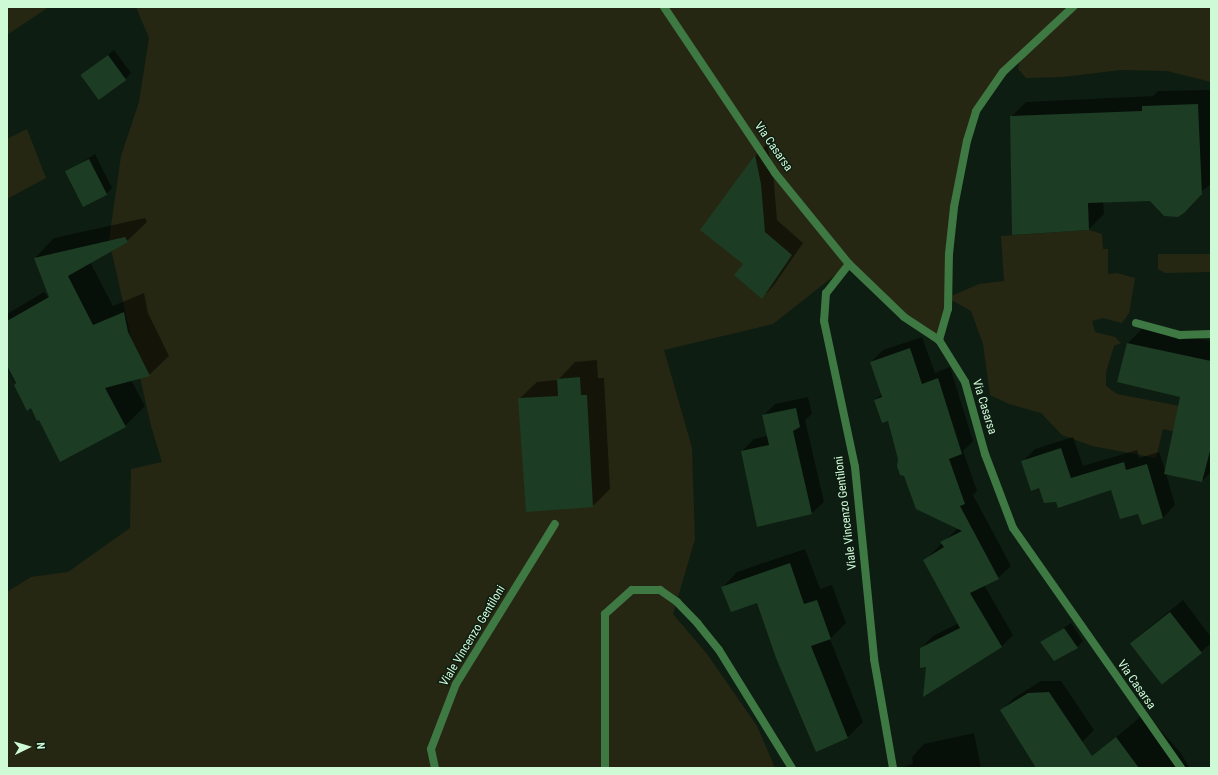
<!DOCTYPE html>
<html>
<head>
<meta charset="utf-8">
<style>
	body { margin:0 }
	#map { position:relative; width:1218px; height:775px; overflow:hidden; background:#0e1d12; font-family:"Roboto Condensed",sans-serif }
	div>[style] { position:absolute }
	.green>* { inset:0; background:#262712 }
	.shadow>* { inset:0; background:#0007 }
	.building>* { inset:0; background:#1c3c24; transform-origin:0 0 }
	.minor>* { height:8px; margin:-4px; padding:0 4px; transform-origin:4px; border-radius:4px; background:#3e7843 }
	span { translate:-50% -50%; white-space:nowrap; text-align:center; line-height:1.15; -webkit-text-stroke:3px #0e1d12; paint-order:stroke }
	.street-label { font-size:12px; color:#cffad6 }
	.frame { position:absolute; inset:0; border:8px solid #cffad6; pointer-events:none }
	.north { position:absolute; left:8px; top:727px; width:40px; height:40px; -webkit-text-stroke:3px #0e1d12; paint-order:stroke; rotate:85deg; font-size:11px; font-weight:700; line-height:16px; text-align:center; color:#cffad6 }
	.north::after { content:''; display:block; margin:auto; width:14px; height:18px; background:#cffad6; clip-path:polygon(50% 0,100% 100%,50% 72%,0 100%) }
</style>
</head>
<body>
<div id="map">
	<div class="green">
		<div style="clip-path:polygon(7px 7px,49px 7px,7px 35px)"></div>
		<div style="clip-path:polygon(136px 7px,1211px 7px,1211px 82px,1167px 71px,1121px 70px,1062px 77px,1026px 78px,1018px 69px,1021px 56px,976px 111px,954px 207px,949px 297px,979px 284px,1004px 281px,1001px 236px,1089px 230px,1102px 234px,1103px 249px,1108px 249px,1108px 274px,1117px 273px,1135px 278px,1129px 313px,1122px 323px,1103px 318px,1092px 321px,1095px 332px,1115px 337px,1121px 343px,1114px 346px,1106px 372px,1106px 386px,1117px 394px,1211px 412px,1181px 433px,1163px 429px,1156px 458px,1092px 446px,1062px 435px,1041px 413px,1009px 404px,990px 395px,983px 344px,971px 311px,948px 298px,939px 340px,904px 317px,849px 264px,773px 324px,664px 350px,692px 448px,695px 539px,673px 614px,707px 654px,757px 726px,775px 768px,7px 768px,7px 592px,31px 577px,68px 572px,130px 528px,131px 469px,162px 462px,151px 426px,109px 240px,121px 156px,139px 102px,149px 38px)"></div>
		<div style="clip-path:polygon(27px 129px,46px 178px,7px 199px,7px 139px)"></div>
		<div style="clip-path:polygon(1158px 254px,1211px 254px,1211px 272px,1165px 273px,1158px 269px)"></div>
	</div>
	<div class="shadow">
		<div style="clip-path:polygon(114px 50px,131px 73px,125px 79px,82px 75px)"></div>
		<div style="clip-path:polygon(1211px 90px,1211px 184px,1171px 216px,1160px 212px,1151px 200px,1103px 201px,1104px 214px,1089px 229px,1011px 117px,1026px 102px,1153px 96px,1158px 91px)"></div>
		<div style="clip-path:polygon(767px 144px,773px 171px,777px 220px,803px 243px,774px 285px,762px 298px,745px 264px,702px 230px,755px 156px)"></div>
		<div style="clip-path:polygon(95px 154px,112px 188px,106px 194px,67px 172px)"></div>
		<div style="clip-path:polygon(145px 218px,147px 222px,127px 241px,90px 262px,113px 306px,144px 293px,148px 313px,169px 356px,149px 375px,131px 380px,145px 406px,125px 426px,39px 418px,32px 407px,28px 409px,7px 367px,7px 314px,44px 292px,51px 301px,35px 258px,54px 238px)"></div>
		<div style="clip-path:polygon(1145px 326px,1211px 341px,1211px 472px,1202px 481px,1166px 473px,1175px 505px,1163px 518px,1111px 489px,1057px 501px,1040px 487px,1022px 462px,1035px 449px,1073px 437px,1083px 466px,1137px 450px,1139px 458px,1159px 452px,1166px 473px,1181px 396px,1118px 382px,1128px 343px)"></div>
		<div style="clip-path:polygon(922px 337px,935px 373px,950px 367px,973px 441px,963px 451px,977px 491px,973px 495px,1011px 566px,998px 578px,984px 585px,1013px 635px,1001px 647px,927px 666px,921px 648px,933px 636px,959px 623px,925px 560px,958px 528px,900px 459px,888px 419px,875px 400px,882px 394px,871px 362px,883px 350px)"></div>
		<div style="clip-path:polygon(597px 360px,598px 378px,604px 378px,610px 489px,593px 506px,519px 399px,537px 382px,558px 380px,575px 362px)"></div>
		<div style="clip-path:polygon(808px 397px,812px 414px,805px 420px,824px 502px,812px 513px,742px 451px,754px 439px,768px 436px,763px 416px,775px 404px)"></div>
		<div style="clip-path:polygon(805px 549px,820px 589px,832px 585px,846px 623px,830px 639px,863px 722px,848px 737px,817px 750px,757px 602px,722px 588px,737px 572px)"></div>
		<div style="clip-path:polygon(1183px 600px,1211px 637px,1211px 643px,1201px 652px,1130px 643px)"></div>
		<div style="clip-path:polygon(1071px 623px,1083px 641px,1077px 647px,1041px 642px)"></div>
		<div style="clip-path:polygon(1041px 681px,1061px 681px,1094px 730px,1082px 742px,1037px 768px,1002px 710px,1014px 698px)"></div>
		<div style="clip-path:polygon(1145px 713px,1180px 752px,1190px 768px,1104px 768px,1095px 755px)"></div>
		<div style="clip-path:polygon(974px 733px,981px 768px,899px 768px,913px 764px,912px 757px,924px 744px)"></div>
	</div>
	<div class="building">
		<div style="left:108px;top:55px;width:31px;height:34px;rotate:54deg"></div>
		<div style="clip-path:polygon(1198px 104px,1202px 194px,1184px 213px,1178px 217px,1164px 216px,1150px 201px,1088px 203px,1089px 230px,1012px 235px,1010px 116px,1142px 111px,1142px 106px)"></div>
		<div style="clip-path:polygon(755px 155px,761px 184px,765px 232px,792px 255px,762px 299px,734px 275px,743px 264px,700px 230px)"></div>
		<div style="left:89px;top:159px;width:40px;height:27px;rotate:63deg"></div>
		<div style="clip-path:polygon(125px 237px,128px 242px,68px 276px,93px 325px,124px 312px,128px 332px,150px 376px,105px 388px,126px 427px,60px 462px,39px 420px,37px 421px,31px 408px,27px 411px,14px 385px,16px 383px,7px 366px,7px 321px,49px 297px,34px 258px)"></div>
		<div style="clip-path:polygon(1127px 343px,1211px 361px,1211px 447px,1202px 482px,1164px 474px,1180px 397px,1117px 382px)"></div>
		<div style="clip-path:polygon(910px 348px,922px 384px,938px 378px,962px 454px,949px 459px,965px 504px,960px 506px,999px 579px,970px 593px,1002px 647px,923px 697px,926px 667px,920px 668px,920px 648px,960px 628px,923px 560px,944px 547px,940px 542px,962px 531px,916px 509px,904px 476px,900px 475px,897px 466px,898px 459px,888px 421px,882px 423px,874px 400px,882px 397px,870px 362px)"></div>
		<div style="clip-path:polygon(580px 377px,581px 395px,587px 395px,593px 507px,526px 512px,518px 398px,558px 396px,557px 379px)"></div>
		<div style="clip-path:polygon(796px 408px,800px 427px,793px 431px,812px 514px,757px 527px,741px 451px,769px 445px,762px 415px)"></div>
		<div style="clip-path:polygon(1061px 448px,1071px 478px,1124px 462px,1126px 470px,1147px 464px,1163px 518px,1142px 525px,1138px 514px,1120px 519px,1111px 490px,1058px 508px,1056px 502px,1044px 503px,1039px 488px,1031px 491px,1021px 461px)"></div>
		<div style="clip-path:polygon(790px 563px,804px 604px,817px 600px,831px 639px,811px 646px,848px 738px,816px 752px,776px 658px,757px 603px,731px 612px,721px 587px)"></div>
		<div style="left:1170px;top:612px;width:52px;height:51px;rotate:52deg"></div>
		<div style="clip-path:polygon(1064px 628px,1078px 648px,1054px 661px,1040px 642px)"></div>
		<div style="clip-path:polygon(1049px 692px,1092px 756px,1116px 737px,1139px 768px,1036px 768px,1000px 710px,1028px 693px)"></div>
	</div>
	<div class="minor">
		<div style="left:664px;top:7px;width:200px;rotate:56.2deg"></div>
		<div style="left:775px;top:173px;width:117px;rotate:50.9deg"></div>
		<div style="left:849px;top:264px;width:76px;rotate:43.9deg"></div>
		<div style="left:904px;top:317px;width:42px;rotate:33.3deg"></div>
		<div style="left:939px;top:340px;width:49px;rotate:58.2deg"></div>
		<div style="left:965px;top:382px;width:75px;rotate:74.5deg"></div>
		<div style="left:985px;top:454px;width:79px;rotate:69.3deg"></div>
		<div style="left:1013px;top:528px;width:293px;rotate:55deg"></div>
		<div style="left:849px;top:264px;width:37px;rotate:128deg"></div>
		<div style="left:826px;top:293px;width:28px;rotate:94deg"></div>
		<div style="left:824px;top:321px;width:149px;rotate:78deg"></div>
		<div style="left:855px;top:467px;width:193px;rotate:84.3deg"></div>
		<div style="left:874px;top:659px;width:111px;rotate:80.1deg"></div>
		<div style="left:1136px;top:323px;width:46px;rotate:15.3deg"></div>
		<div style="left:1180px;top:335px;width:31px;rotate:-2deg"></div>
		<div style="left:939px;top:340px;width:32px;rotate:-74deg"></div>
		<div style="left:948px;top:309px;width:55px;rotate:-89deg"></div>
		<div style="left:949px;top:254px;width:47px;rotate:-83.9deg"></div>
		<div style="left:954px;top:207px;width:67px;rotate:-78.9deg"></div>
		<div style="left:967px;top:141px;width:31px;rotate:-73deg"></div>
		<div style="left:976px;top:111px;width:47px;rotate:-55.3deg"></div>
		<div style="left:1003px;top:72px;width:96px;rotate:-42.9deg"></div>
		<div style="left:435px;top:768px;width:19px;rotate:-102deg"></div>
		<div style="left:431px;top:749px;width:70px;rotate:-69deg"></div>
		<div style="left:456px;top:684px;width:188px;rotate:-58.3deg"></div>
		<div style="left:605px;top:768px;width:154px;rotate:-90deg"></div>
		<div style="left:605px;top:614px;width:36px;rotate:-42deg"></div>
		<div style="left:632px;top:590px;width:28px"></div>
		<div style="left:660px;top:590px;width:21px;rotate:35deg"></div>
		<div style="left:677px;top:602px;width:30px;rotate:46deg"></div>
		<div style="left:698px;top:624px;width:33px;rotate:51deg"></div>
		<div style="left:719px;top:650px;width:139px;rotate:58.3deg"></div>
	</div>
	<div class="street-label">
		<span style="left:773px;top:147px;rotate:55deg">Via Casarsa</span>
		<span style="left:984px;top:407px;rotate:73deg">Via Casarsa</span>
		<span style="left:846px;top:513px;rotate:-97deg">Viale Vincenzo Gentiloni</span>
		<span style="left:473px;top:636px;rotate:-59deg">Viale Vincenzo Gentiloni</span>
		<span style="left:1136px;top:685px;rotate:55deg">Via Casarsa</span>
	</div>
	<div class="frame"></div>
	<div class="north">N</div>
</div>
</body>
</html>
